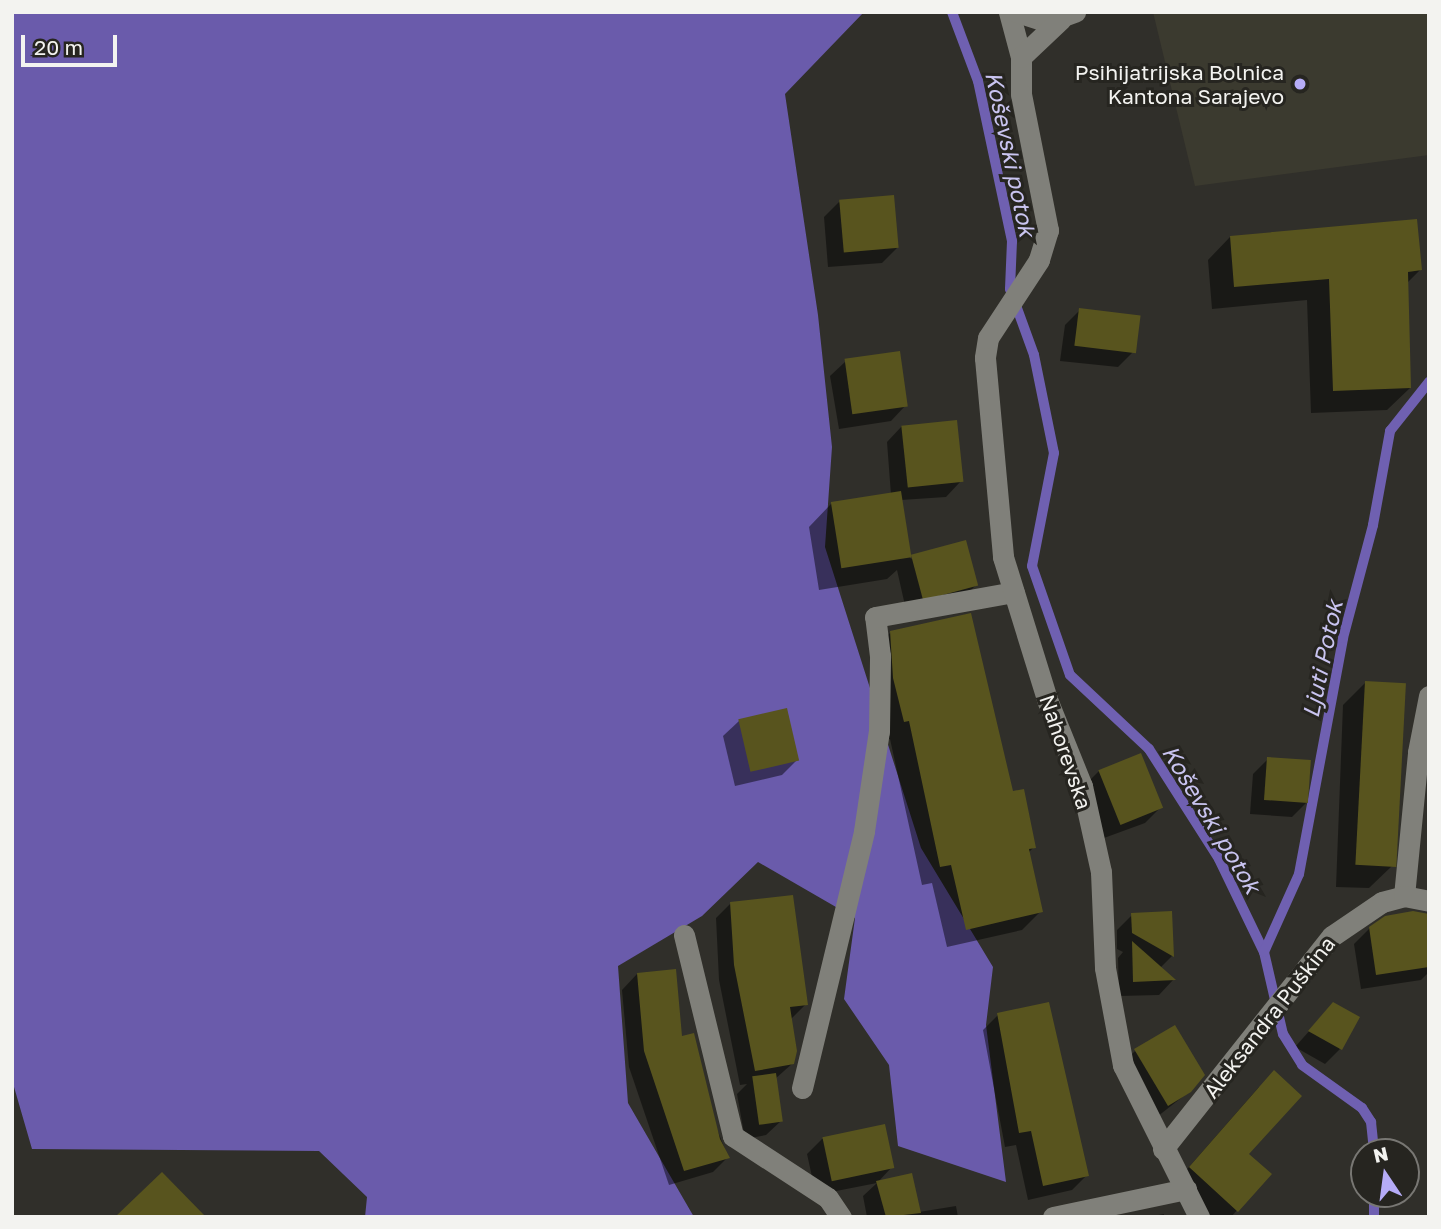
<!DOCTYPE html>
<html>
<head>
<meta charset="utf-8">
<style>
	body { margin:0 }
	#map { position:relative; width:1441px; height:1229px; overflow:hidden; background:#302f2a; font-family:"Golos Text",sans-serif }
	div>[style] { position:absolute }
	.built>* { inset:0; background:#3b3a2f }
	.forest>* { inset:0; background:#6a5bab }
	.shadow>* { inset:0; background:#0007 }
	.stream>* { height:10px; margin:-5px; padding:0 5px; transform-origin:5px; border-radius:5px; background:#6f60b1 }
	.building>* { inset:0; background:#58541e; transform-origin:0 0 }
	.street>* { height:21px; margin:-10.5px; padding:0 10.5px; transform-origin:10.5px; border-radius:10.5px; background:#80807a }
	.secondary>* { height:21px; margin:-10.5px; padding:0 10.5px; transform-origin:10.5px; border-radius:10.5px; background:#80807a }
	.dots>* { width:19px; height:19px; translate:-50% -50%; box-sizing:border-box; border:4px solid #262520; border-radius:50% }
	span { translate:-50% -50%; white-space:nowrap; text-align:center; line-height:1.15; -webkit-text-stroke:6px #262520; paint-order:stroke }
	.poi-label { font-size:21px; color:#f3f3f0 }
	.right { translate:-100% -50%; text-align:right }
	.street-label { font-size:21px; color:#f3f3f0 }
	.water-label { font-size:23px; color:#c9c4f0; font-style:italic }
	.frame { position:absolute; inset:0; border:14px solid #f3f3f0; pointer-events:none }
	.north { position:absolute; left:1350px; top:1138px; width:70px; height:70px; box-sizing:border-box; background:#262520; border:2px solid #787773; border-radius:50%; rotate:347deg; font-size:19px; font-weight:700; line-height:28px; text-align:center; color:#f3f3f0 }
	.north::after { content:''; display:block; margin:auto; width:24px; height:32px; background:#b6acf8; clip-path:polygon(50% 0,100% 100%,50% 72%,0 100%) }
	.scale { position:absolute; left:21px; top:35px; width:96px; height:32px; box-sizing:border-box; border:4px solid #f3f3f0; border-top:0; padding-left:9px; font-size:21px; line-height:24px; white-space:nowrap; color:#f3f3f0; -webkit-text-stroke:5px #262520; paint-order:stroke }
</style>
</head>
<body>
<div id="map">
	<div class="built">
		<div style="clip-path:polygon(1153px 12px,1429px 12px,1429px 155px,1195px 186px)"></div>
	</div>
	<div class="forest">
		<div style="clip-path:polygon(12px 12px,864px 12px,785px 94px,818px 315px,832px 447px,825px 547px,921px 848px,993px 967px,986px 1025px,1006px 1182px,898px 1146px,889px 1065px,844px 999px,855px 918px,758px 862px,702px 916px,618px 966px,628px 1103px,694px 1217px,365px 1217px,367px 1197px,319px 1151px,32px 1149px,12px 1080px)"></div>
	</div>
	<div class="shadow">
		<div style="clip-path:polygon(839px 202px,897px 248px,882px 263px,828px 267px,824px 217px)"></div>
		<div style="clip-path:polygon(1230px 237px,1420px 270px,1406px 284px,1410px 388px,1387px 410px,1311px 413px,1307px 300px,1212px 309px,1208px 260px)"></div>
		<div style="clip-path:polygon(1080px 310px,1133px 352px,1118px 367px,1060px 361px,1065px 325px)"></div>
		<div style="clip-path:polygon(846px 361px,906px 405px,891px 421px,839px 429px,830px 376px)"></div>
		<div style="clip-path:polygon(902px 426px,961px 481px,946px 497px,901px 500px,910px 558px,976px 585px,961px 600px,906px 610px,897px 570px,887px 579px,819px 590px,809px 527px,831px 504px,891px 495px,887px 442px)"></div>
		<div style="clip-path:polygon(891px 632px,1012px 794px,1034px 847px,1028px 853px,1041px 911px,1022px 930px,947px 947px,932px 883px,922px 885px,890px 739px,886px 740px,872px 651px)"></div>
		<div style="clip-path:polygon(1366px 682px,1392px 866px,1369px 888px,1336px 887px,1343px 705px)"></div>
		<div style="clip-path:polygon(739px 721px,797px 760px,782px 775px,735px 786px,723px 736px)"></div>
		<div style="clip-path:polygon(1268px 759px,1307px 802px,1292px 817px,1250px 814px,1253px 774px)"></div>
		<div style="clip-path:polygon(1099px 771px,1160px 808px,1145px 823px,1104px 838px,1084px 786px)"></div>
		<div style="clip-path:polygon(731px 903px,806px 1004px,790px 1020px,793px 1063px,775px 1079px,782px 1120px,766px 1135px,745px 1139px,737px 1094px,747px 1084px,740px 1085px,719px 980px,716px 918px)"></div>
		<div style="clip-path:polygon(1171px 913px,1172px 956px,1160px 968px,1173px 980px,1159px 995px,1119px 996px,1118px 958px,1123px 952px,1117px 949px,1117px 930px,1132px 915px)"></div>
		<div style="clip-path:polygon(1429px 920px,1429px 972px,1421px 980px,1361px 989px,1354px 944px,1370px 928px)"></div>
		<div style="clip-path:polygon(637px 974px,681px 1038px,728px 1157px,713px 1172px,669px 1185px,629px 1067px,622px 990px)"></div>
		<div style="clip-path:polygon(998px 1015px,1087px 1175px,1072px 1190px,1028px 1200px,1016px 1145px,1005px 1147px,983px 1030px)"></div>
		<div style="clip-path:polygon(1319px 1020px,1340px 1049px,1325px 1064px,1295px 1047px)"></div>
		<div style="clip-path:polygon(1135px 1051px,1190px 1091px,1153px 1120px,1120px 1066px)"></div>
		<div style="clip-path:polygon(1259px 1087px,1247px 1154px,1269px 1174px,1231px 1217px,1212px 1217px,1175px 1183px)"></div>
		<div style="clip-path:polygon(884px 1126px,892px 1167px,877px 1183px,919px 1212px,956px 1206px,958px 1217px,867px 1217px,863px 1196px,877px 1183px,816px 1195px,807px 1154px,822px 1139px)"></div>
		<div style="clip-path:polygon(1164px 1214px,1164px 1217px,1147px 1217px)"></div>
	</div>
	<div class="stream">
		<div style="left:952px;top:12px;width:74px;rotate:69.4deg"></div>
		<div style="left:978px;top:81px;width:164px;rotate:78deg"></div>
		<div style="left:1012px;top:241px;width:48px;rotate:92.4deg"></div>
		<div style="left:1010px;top:289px;width:70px;rotate:70deg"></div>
		<div style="left:1034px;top:355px;width:100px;rotate:78.5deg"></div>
		<div style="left:1054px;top:453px;width:115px;rotate:101deg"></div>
		<div style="left:1032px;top:566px;width:115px;rotate:70.8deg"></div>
		<div style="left:1070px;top:675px;width:108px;rotate:43.1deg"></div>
		<div style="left:1149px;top:749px;width:130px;rotate:57.5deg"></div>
		<div style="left:1219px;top:859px;width:103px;rotate:64.2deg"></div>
		<div style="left:1264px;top:952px;width:84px;rotate:77deg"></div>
		<div style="left:1283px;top:1034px;width:36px;rotate:58deg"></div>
		<div style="left:1302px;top:1065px;width:74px;rotate:35.6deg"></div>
		<div style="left:1362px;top:1108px;width:17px;rotate:57deg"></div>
		<div style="left:1371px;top:1122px;width:30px;rotate:84deg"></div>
		<div style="left:1264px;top:952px;width:85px;rotate:-65.8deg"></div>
		<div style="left:1299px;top:874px;width:240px;rotate:-79.4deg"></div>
		<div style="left:1343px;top:638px;width:117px;rotate:-75.1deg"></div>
		<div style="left:1373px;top:525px;width:96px;rotate:-79.7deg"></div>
		<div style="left:1390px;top:431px;width:63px;rotate:-51.5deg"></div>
		<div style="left:1374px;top:1217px;width:23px;rotate:-90deg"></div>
	</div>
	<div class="building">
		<div style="left:894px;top:195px;width:53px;height:55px;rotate:85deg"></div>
		<div style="clip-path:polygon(1417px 219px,1422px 270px,1408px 272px,1411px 388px,1333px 391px,1329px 279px,1234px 287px,1230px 236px)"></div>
		<div style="left:1079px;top:308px;width:62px;height:38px;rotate:7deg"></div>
		<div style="left:900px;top:351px;width:56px;height:56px;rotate:82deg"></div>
		<div style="left:957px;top:420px;width:62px;height:56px;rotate:84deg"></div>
		<div style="left:901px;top:491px;width:67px;height:71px;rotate:81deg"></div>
		<div style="left:966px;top:540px;width:47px;height:57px;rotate:75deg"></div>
		<div style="clip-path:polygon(971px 613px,1013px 791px,1024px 789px,1036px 848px,1029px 849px,1043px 912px,966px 930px,951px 865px,940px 867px,909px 721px,904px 722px,893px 678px,890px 631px)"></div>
		<div style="left:1365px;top:681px;width:41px;height:184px;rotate:3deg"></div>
		<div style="left:787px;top:708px;width:54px;height:50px;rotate:77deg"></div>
		<div style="left:1141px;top:753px;width:59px;height:46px;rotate:68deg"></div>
		<div style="left:1267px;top:757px;width:44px;height:43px;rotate:4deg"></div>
		<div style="clip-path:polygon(793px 895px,808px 1005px,790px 1007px,797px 1051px,794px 1064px,755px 1071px,734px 965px,730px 902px)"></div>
		<div style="clip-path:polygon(1172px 911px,1174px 957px,1132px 933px,1131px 913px)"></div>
		<div style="clip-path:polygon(1413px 911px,1429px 914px,1429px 967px,1376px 975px,1369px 927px,1385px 916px)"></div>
		<div style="clip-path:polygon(1132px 941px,1176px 980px,1133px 982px)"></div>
		<div style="clip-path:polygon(676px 969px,682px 1036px,694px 1033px,720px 1139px,730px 1158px,684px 1171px,644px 1051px,637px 973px)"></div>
		<div style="clip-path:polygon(1049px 1002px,1089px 1176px,1043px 1186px,1031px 1131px,1019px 1133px,997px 1013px)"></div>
		<div style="clip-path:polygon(1333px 1002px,1360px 1017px,1342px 1050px,1308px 1031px)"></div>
		<div style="clip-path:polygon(1175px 1025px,1205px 1075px,1191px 1092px,1168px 1106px,1134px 1049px)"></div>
		<div style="clip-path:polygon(1274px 1070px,1302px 1096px,1249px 1154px,1272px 1174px,1238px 1212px,1189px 1167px)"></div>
		<div style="left:776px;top:1073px;width:49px;height:24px;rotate:82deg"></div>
		<div style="left:885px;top:1124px;width:45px;height:64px;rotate:78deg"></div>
		<div style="clip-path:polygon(162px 1172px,206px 1217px,115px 1217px)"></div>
		<div style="clip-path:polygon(912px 1173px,921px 1213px,886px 1217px,876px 1181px)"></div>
	</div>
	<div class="street">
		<div style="left:1404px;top:896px;width:145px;rotate:-84.4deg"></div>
		<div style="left:1418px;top:752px;width:57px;rotate:-78.9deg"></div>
		<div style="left:684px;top:935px;width:207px;rotate:76.3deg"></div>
		<div style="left:733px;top:1136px;width:113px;rotate:33.1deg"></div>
		<div style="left:828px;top:1198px;width:23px;rotate:56deg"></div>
		<div style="left:802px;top:1088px;width:264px;rotate:-76.4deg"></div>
		<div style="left:864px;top:831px;width:101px;rotate:-81.5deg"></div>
		<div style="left:879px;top:731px;width:75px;rotate:-89.2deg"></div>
		<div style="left:880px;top:656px;width:39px;rotate:-97deg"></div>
		<div style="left:875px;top:617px;width:141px;rotate:-10.2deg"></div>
		<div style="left:1163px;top:1149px;width:272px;rotate:-51.6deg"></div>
		<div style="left:1332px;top:936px;width:60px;rotate:-34.2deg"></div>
		<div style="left:1382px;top:902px;width:23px;rotate:-15deg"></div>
		<div style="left:1404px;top:896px;width:25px;rotate:11deg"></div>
		<div style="left:1053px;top:1217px;width:136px;rotate:-11.9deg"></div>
	</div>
	<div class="secondary">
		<div style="left:1009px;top:12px;width:47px;rotate:75.1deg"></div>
		<div style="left:1021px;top:57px;width:37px;rotate:90deg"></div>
		<div style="left:1021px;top:94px;width:139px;rotate:78.8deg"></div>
		<div style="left:1048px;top:230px;width:31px;rotate:107deg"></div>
		<div style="left:1039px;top:260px;width:93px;rotate:123.2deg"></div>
		<div style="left:988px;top:338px;width:20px;rotate:99deg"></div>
		<div style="left:985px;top:358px;width:200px;rotate:84.8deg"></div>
		<div style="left:1003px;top:557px;width:152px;rotate:72.8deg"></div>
		<div style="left:1048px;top:702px;width:91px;rotate:68deg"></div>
		<div style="left:1082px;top:786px;width:88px;rotate:77.5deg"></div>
		<div style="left:1101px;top:872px;width:96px;rotate:87.6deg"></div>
		<div style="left:1105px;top:968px;width:99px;rotate:79.5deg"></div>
		<div style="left:1123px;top:1065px;width:170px;rotate:63.4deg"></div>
		<div style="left:1017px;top:12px;width:32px;rotate:18deg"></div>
		<div style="left:1047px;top:22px;width:30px;rotate:-20deg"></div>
		<div style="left:1021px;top:57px;width:55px;rotate:-43.5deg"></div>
	</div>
	<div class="dots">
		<div style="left:1300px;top:84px;background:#b6acf8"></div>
	</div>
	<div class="poi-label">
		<span class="right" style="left:1284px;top:84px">Psihijatrijska Bolnica<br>Kantona Sarajevo</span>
	</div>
	<div class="street-label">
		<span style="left:1066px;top:752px;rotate:71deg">Nahorevska</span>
		<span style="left:1269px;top:1017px;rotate:-52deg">Aleksandra Puškina</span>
	</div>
	<div class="water-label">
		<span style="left:1011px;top:154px;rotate:78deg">Koševski potok</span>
		<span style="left:1322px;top:659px;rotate:-78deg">Ljuti Potok</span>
		<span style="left:1212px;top:819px;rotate:59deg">Koševski potok</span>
	</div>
	<div class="frame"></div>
	<div class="north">N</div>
	<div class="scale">20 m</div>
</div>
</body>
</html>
